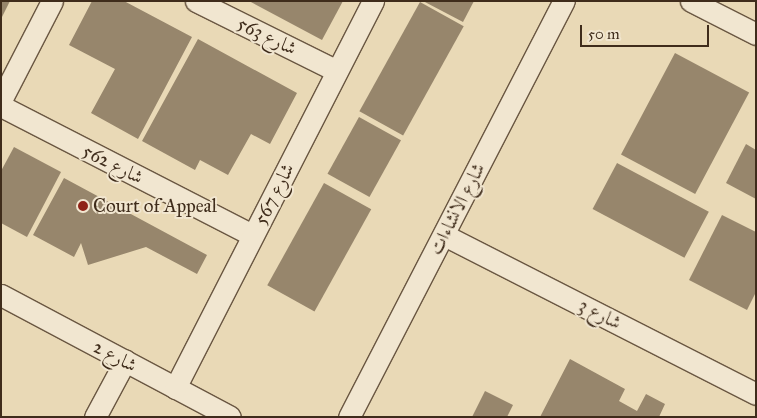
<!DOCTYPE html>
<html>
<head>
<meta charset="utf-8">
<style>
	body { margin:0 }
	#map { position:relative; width:757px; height:418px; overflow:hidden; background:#e9d9b6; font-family:"IM FELL Great Primer",Amiri,serif }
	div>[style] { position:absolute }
	.building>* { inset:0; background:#97866c; transform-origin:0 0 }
	.roads { filter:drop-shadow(1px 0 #6a5742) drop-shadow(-1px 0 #6a5742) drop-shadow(0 1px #6a5742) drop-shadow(0 -1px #6a5742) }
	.minor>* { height:21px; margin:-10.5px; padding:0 10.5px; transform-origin:10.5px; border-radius:10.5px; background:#f1e6d0 }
	.dots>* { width:14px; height:14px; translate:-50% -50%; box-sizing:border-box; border:2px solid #f1e6d0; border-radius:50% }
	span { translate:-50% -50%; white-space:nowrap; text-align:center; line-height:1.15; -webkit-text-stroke:4px #f1e6d0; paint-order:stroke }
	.street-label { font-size:19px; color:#3f2c1b }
	.poi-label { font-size:19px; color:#3f2c1b }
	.left { translate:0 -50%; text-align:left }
	.frame { position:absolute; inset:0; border:2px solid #3f2c1b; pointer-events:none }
	.scale { position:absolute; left:580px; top:25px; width:129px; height:22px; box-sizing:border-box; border:2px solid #3f2c1b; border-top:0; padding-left:6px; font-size:15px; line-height:18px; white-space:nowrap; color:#3f2c1b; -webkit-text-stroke:4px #f1e6d0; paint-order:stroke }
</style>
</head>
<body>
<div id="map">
	<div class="building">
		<div style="clip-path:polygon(1px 1px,10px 1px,1px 19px)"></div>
		<div style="clip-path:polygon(92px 1px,124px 1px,192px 37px,138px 139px,91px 113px,115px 69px,69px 45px)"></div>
		<div style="clip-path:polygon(249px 1px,343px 1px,322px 40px)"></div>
		<div style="clip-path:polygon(423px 1px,474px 1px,463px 22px)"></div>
		<div style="left:420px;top:2px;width:50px;height:125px;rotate:29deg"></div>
		<div style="clip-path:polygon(198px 39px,297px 93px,270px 144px,251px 134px,228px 175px,200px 160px,195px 170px,142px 141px)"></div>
		<div style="left:675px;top:53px;width:84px;height:115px;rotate:28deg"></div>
		<div style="left:359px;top:117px;width:48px;height:65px;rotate:29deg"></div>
		<div style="clip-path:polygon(746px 144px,756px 150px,756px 199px,726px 183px)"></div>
		<div style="clip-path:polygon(14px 147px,61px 172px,27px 237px,1px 223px,1px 171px)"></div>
		<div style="left:617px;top:163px;width:104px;height:52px;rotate:28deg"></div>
		<div style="clip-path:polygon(64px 178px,207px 255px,197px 274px,146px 247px,88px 265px,81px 243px,74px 257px,33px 235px)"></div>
		<div style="left:324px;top:183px;width:54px;height:117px;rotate:29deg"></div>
		<div style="clip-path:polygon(722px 215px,756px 232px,756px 292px,747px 310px,689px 280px)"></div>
		<div style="clip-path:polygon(570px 359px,625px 389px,619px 401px,637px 411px,646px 394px,665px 404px,659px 417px,540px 417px)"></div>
		<div style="clip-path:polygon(485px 391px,513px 405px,507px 417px,472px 417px)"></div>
	</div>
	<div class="roads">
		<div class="minor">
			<div style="left:196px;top:1px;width:157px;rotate:26.4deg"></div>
			<div style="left:691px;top:1px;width:73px;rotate:26.9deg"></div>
			<div style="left:1px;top:100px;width:111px;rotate:-62.7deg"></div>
			<div style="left:1px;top:106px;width:282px;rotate:27.2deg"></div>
			<div style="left:444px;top:235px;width:350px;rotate:27deg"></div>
			<div style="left:1px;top:295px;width:259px;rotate:28deg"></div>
			<div style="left:175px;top:388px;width:435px;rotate:-62.9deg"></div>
			<div style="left:95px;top:417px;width:64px;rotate:-61.8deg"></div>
			<div style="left:349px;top:417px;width:468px;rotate:-62.7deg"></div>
		</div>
	</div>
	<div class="dots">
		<div style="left:83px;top:206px;background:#8f2418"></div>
	</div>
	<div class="street-label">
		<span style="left:267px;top:36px;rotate:26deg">شارع 563</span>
		<span style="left:113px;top:164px;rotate:27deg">شارع 562</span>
		<span style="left:274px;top:194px;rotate:-63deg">شارع 567</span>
		<span style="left:457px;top:209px;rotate:-63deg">شارع الانشاءات</span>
		<span style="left:600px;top:314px;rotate:27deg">شارع 3</span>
		<span style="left:115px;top:356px;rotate:28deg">شارع 2</span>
	</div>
	<div class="poi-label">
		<span class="left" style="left:93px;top:206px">Court of Appeal</span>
	</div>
	<div class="frame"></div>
	<div class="scale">50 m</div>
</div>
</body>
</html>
